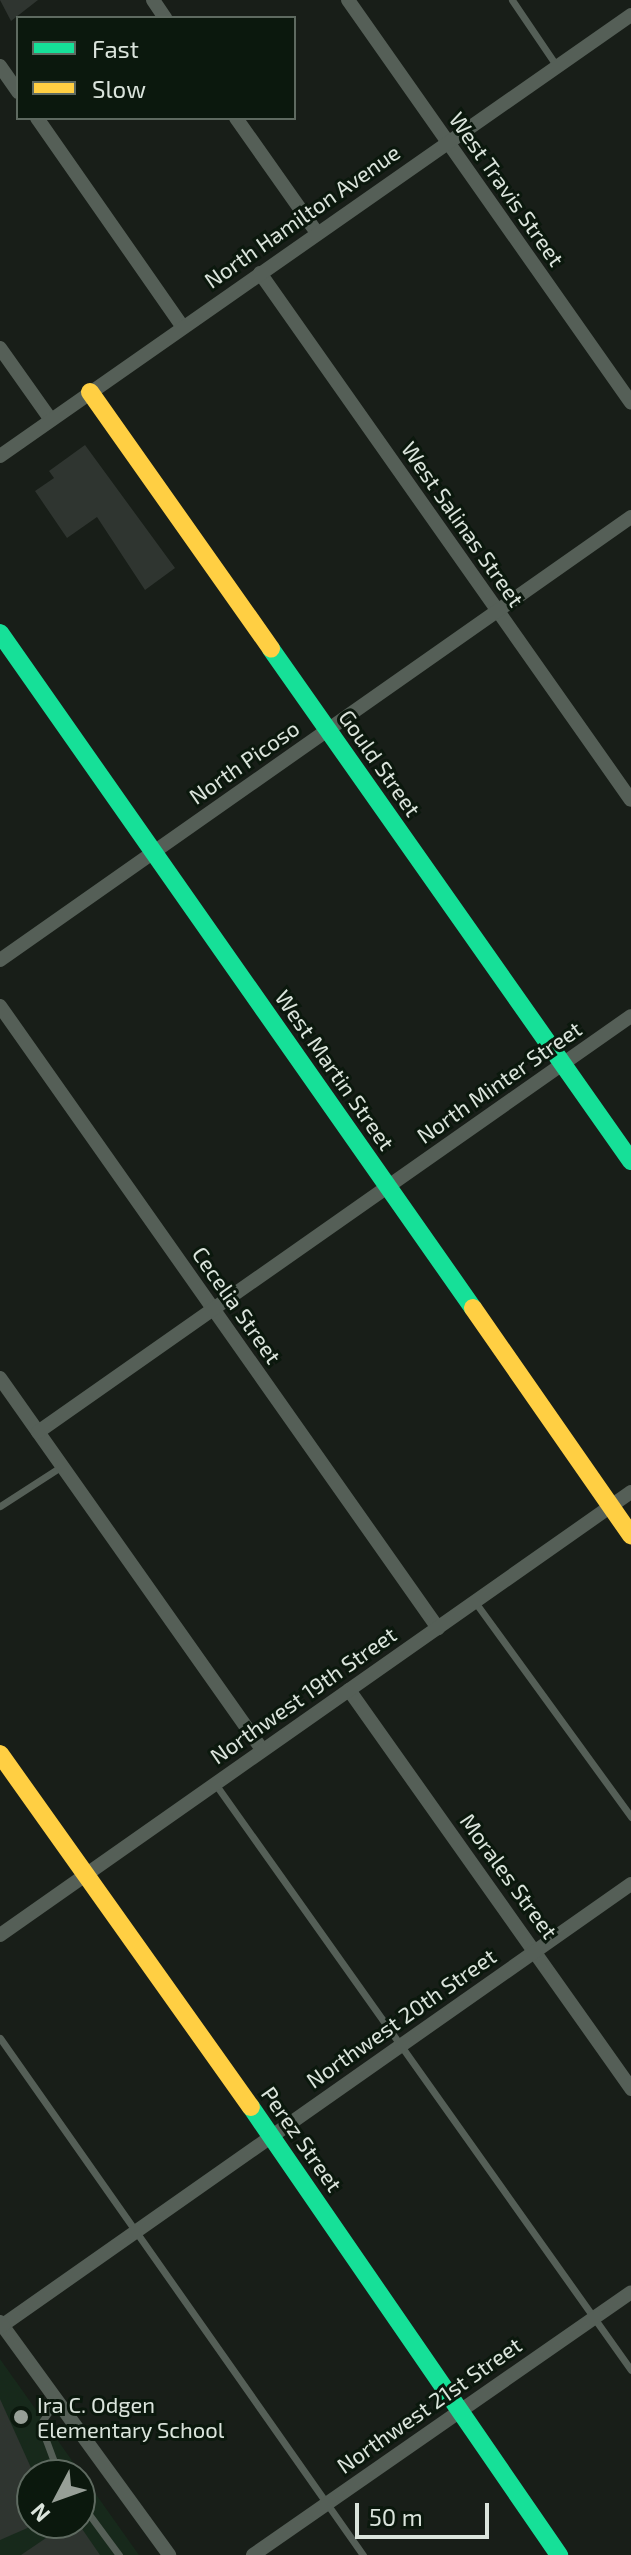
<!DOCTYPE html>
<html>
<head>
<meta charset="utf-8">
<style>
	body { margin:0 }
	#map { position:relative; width:631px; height:2555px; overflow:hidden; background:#181e18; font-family:"Exo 2",sans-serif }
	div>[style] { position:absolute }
	.built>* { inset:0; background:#17291b }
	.building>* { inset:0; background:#2f3530 }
	.lane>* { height:7px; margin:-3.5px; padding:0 3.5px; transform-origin:3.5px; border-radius:3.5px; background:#555f57 }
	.street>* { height:14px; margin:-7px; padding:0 7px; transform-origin:7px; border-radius:7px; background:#555f57 }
	.fast>* { height:18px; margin:-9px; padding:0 9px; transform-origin:9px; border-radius:9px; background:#16e098 }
	.slow>* { height:18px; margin:-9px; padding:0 9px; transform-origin:9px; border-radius:9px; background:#ffcf43 }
	.dots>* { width:22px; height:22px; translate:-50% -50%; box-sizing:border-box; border:4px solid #0b180d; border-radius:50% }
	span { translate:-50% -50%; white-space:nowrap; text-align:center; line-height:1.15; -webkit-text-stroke:6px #0b180d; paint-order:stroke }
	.street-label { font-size:22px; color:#dbe4dc }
	.poi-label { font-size:22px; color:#dbe4dc }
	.left { translate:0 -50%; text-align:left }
	.legend { position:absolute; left:16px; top:16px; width:280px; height:104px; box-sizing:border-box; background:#0b180d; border:2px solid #5e6a60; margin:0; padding:10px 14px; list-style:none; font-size:24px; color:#dbe4dc }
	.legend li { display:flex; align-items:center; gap:16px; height:40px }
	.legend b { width:40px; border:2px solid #5e6a60 }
	.north { position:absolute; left:16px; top:2459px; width:80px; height:80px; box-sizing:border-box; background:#0b180d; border:2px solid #5e6a60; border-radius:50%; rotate:229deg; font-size:22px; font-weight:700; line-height:32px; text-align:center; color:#dbe4dc }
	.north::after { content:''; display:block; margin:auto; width:28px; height:36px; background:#979f97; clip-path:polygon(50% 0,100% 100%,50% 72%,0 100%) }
	.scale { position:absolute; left:355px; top:2503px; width:134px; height:36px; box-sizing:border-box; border:4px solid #dbe4dc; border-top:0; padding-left:10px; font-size:24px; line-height:28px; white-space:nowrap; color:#dbe4dc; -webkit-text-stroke:6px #0b180d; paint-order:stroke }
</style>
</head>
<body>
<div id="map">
	<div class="built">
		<div style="clip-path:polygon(evenodd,0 2359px,139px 2555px,0 2555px,0 2359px,32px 2475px,80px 2475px,80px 2523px,32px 2523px,32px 2475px)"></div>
	</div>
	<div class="building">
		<div style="clip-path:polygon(0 0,38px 0,11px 21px)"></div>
		<div style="clip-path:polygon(85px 445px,175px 568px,145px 590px,97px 517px,67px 538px,35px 491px,54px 478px,49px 471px)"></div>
		<div style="clip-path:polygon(0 2399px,32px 2470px,32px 2526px,0 2540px)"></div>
		<div style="clip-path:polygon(68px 2523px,78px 2523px,100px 2555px,21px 2555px)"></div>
	</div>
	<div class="lane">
		<div style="left:512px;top:0;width:78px;rotate:55.9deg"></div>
		<div style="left:0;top:1506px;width:74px;rotate:-32.8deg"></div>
		<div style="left:475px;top:1602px;width:266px;rotate:54deg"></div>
		<div style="left:216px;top:1785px;width:717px;rotate:54.65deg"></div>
		<div style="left:0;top:2038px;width:632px;rotate:54.93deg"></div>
		<div style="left:57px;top:2400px;width:29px;rotate:125deg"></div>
		<div style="left:40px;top:2424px;width:54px;rotate:69.6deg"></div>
		<div style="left:80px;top:2502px;width:66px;rotate:53.7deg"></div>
	</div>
	<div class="street">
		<div style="left:153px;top:0;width:22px;rotate:56deg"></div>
		<div style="left:348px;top:0;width:492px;rotate:54.9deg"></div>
		<div style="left:0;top:66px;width:32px;rotate:55deg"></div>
		<div style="left:37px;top:118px;width:255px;rotate:55.1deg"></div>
		<div style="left:236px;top:118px;width:141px;rotate:54.8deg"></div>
		<div style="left:260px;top:273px;width:644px;rotate:54.86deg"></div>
		<div style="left:0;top:348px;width:88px;rotate:54.7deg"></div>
		<div style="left:0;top:456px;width:770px;rotate:-34.95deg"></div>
		<div style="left:0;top:960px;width:771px;rotate:-35.07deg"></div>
		<div style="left:0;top:1006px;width:761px;rotate:54.85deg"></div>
		<div style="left:0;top:1378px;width:455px;rotate:54.8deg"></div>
		<div style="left:38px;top:1432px;width:724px;rotate:-35.05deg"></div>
		<div style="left:349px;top:1690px;width:489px;rotate:54.7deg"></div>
		<div style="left:0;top:1935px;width:771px;rotate:-35.07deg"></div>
		<div style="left:0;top:2322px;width:288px;rotate:54deg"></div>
		<div style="left:0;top:2327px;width:771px;rotate:-35.07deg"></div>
		<div style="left:253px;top:2555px;width:460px;rotate:-34.8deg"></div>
	</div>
	<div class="fast">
		<div style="left:0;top:633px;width:824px;rotate:54.98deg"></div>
		<div style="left:271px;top:649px;width:626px;rotate:54.89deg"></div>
		<div style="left:251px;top:2107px;width:544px;rotate:55.49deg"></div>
	</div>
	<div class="slow">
		<div style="left:90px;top:392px;width:314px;rotate:54.8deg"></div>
		<div style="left:473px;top:1308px;width:277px;rotate:55.2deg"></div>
		<div style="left:0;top:1754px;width:433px;rotate:54.6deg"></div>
	</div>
	<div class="dots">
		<div style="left:21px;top:2417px;background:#979f97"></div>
	</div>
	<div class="street-label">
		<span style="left:507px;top:189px;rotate:55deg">West Travis Street</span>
		<span style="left:302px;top:216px;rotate:-35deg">North Hamilton Avenue</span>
		<span style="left:463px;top:524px;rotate:55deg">West Salinas Street</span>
		<span style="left:244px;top:762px;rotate:-35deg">North Picoso</span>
		<span style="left:380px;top:763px;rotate:55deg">Gould Street</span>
		<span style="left:335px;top:1070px;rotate:55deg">West Martin Street</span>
		<span style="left:499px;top:1082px;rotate:-35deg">North Minter Street</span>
		<span style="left:237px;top:1305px;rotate:55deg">Cecelia Street</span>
		<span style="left:303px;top:1695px;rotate:-35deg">Northwest 19th Street</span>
		<span style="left:509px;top:1876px;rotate:54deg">Morales Street</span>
		<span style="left:401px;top:2018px;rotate:-35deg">Northwest 20th Street</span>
		<span style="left:302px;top:2139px;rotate:55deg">Perez Street</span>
		<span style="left:429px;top:2405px;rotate:-35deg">Northwest 21st Street</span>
	</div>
	<div class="poi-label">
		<span class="left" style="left:37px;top:2417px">Ira C. Odgen<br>Elementary School</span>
	</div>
	<ul class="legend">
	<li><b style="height:10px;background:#16e098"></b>Fast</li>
	<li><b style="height:10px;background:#ffcf43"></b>Slow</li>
	</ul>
	<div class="north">N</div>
	<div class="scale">50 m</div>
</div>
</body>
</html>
